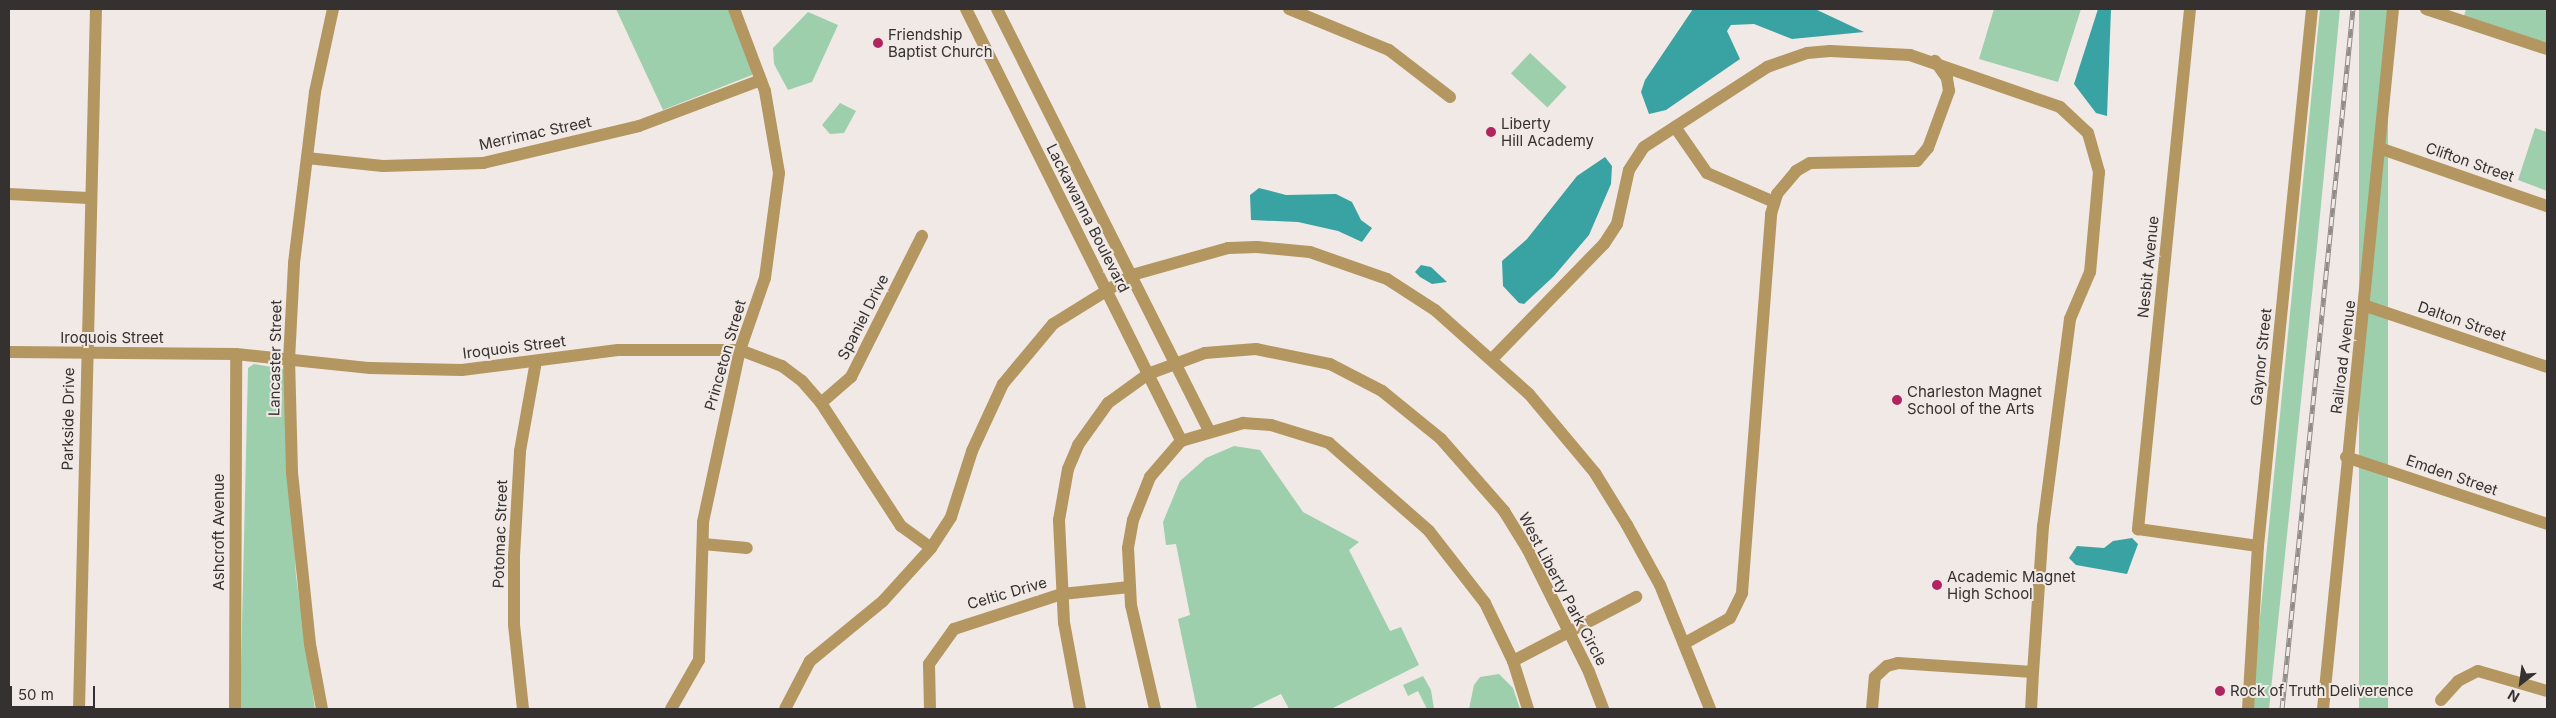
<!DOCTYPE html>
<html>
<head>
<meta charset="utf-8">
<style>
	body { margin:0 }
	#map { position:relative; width:2556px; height:718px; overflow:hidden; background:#f1e9e5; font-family:Inter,sans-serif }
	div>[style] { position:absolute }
	.green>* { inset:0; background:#9dcfac; transform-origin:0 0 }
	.water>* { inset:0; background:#39a3a3 }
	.minor>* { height:12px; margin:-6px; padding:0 6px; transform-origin:6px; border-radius:6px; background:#b49660 }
	.tertiary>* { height:12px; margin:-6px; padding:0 6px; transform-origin:6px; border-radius:6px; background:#b49660 }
	.rail>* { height:5px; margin-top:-2.5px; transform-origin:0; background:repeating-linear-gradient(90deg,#f1e9e5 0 9px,#918c89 0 18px); box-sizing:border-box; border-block:1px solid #918c89 }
	.dots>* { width:14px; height:14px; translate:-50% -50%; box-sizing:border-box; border:2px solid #f1e9e5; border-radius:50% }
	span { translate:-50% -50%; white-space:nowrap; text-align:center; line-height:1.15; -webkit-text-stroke:4px #f1e9e5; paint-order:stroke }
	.poi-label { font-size:15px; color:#343130 }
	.left { translate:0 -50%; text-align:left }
	.street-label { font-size:15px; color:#343130 }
	.frame { position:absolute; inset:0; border:10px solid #343130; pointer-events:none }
	.north { position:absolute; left:2496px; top:658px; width:50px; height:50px; -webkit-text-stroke:4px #f1e9e5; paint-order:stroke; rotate:210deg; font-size:14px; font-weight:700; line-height:20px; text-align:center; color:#343130 }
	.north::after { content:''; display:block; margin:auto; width:18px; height:22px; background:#343130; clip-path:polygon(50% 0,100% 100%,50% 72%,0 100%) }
	.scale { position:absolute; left:10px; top:686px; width:85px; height:22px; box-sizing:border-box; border:2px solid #343130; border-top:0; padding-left:6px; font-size:15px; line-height:18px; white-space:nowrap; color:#343130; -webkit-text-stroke:4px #f1e9e5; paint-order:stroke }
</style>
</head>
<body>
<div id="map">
	<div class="green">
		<div style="clip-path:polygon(616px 9px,728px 9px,752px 63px,752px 75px,663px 110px)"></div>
		<div style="clip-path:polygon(1994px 9px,2081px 9px,2058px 82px,1979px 59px)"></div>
		<div style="clip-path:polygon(2320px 9px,2340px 9px,2317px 246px,2269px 709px,2251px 709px)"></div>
		<div style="left:2359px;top:9px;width:29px;height:703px"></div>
		<div style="clip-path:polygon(2466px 9px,2547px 9px,2547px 49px,2463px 20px)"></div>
		<div style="clip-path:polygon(808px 12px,838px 25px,812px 82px,788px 90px,774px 64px,773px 48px)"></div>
		<div style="left:1530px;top:53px;width:50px;height:28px;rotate:43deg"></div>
		<div style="clip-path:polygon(840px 103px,856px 111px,844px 133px,830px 134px,822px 125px)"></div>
		<div style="clip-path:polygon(2535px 128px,2547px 132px,2547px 191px,2518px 180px)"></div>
		<div style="clip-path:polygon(254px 364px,284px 369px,296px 576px,315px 709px,240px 709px,248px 368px)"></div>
		<div style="clip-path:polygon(1234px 446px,1260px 450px,1303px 512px,1359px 542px,1349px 550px,1390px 631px,1401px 627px,1419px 665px,1331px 709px,1289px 709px,1281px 694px,1250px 709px,1197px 709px,1178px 619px,1190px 615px,1176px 544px,1166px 545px,1163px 522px,1180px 481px,1206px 458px)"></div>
		<div style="clip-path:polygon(1499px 674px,1513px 688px,1520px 709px,1469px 709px,1474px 685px,1480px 677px)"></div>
		<div style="clip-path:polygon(1423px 676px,1431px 690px,1434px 709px,1427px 709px,1418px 691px,1408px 696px,1403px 685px)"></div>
	</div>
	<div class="water">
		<div style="clip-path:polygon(1693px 9px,1815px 9px,1864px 32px,1792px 39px,1754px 24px,1731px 25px,1727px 31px,1740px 59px,1666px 110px,1649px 114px,1641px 92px,1645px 80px)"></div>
		<div style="clip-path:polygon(2098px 9px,2111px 9px,2107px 116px,2096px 113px,2074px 84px)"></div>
		<div style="clip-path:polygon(1605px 157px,1612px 166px,1611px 184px,1589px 235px,1554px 276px,1524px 304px,1519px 303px,1503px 286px,1502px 261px,1527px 239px,1577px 176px)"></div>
		<div style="clip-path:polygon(1259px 188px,1286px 195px,1336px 194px,1352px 202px,1361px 220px,1372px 228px,1362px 242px,1338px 231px,1298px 222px,1251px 220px,1250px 195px)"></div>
		<div style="clip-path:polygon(1421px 265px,1431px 267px,1447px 282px,1432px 284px,1420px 277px,1415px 272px)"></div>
		<div style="clip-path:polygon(2132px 538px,2138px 544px,2127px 574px,2076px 565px,2069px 558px,2077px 546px,2104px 548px,2113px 541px)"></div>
	</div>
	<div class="minor">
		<div style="left:1289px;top:9px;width:108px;rotate:22.3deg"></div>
		<div style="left:1389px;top:50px;width:77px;rotate:37.6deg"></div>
		<div style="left:2190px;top:9px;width:523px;rotate:95.71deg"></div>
		<div style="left:2138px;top:529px;width:121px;rotate:8.1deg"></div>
		<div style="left:2426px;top:9px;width:127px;rotate:18.3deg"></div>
		<div style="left:1675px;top:127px;width:56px;rotate:55.2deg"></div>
		<div style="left:1707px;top:173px;width:73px;rotate:23.4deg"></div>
		<div style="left:2382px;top:149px;width:175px;rotate:19.1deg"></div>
		<div style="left:307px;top:158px;width:76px;rotate:6deg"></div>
		<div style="left:383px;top:166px;width:100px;rotate:-1.7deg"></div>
		<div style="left:483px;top:163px;width:160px;rotate:-13.3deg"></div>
		<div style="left:639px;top:126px;width:130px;rotate:-20.7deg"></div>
		<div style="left:9px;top:194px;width:79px;rotate:2.9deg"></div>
		<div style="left:2366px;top:306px;width:191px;rotate:18.6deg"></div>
		<div style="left:9px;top:352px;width:227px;rotate:0.5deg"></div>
		<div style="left:236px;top:354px;width:135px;rotate:6deg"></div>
		<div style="left:370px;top:368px;width:92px;rotate:1.2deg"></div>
		<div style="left:462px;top:370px;width:157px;rotate:-7.3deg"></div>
		<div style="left:618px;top:350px;width:122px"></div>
		<div style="left:740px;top:350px;width:45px;rotate:20.9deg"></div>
		<div style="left:782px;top:366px;width:25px;rotate:37deg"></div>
		<div style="left:802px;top:381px;width:29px;rotate:49deg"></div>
		<div style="left:821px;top:403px;width:147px;rotate:57deg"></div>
		<div style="left:901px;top:526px;width:37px;rotate:36deg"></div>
		<div style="left:1492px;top:359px;width:161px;rotate:-45.8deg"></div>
		<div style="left:1604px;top:244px;width:24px;rotate:-57deg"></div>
		<div style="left:1617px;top:224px;width:55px;rotate:-77.5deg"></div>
		<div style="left:1629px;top:170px;width:27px;rotate:-57deg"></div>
		<div style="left:1644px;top:147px;width:147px;rotate:-33deg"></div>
		<div style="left:1767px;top:67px;width:42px;rotate:-19.3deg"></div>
		<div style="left:1807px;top:53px;width:23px;rotate:-5deg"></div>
		<div style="left:1830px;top:51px;width:80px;rotate:2.9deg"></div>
		<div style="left:1910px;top:55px;width:159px;rotate:19.1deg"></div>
		<div style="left:2060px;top:107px;width:38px;rotate:43deg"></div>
		<div style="left:2088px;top:133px;width:41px;rotate:74.2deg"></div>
		<div style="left:2099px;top:172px;width:100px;rotate:95.1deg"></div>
		<div style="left:2090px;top:272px;width:51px;rotate:113.1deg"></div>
		<div style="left:2070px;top:319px;width:209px;rotate:97.4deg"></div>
		<div style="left:2043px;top:526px;width:146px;rotate:93.9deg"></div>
		<div style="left:821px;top:403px;width:40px;rotate:-41deg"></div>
		<div style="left:851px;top:377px;width:158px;rotate:-63.3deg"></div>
		<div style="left:2346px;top:457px;width:212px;rotate:18.4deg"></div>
		<div style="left:703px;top:544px;width:44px;rotate:5.2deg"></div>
		<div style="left:1685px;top:643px;width:51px;rotate:-29.1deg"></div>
		<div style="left:1730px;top:618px;width:28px;rotate:-64deg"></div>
		<div style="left:1742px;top:593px;width:380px;rotate:-85.6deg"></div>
		<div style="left:1771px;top:214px;width:21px;rotate:-73deg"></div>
		<div style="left:1777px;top:194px;width:30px;rotate:-50deg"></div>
		<div style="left:1796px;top:171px;width:16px;rotate:-30deg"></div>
		<div style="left:1810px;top:163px;width:107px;rotate:-1.1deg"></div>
		<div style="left:1917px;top:161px;width:17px;rotate:-50deg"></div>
		<div style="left:1928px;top:148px;width:61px;rotate:-69.8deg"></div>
		<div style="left:1949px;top:91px;width:13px;rotate:-99deg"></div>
		<div style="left:1947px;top:78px;width:21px;rotate:-125deg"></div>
		<div style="left:1513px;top:661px;width:139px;rotate:-27.5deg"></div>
		<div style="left:2441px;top:700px;width:25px;rotate:-48deg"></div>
		<div style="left:2458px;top:681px;width:22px;rotate:-27deg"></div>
		<div style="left:2478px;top:671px;width:72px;rotate:16.2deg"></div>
		<div style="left:79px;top:709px;width:700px;rotate:-88.61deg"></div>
		<div style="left:235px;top:709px;width:355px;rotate:-89.8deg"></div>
		<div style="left:322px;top:709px;width:66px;rotate:-100.5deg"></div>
		<div style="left:310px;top:644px;width:173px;rotate:-96deg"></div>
		<div style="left:292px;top:472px;width:112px;rotate:-91.5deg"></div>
		<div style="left:289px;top:360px;width:97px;rotate:-87deg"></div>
		<div style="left:294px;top:263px;width:172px;rotate:-83deg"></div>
		<div style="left:315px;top:92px;width:85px;rotate:-77.8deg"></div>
		<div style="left:523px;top:709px;width:84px;rotate:-96.1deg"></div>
		<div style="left:514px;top:625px;width:69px;rotate:-90deg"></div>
		<div style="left:514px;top:556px;width:105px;rotate:-86.7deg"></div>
		<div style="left:520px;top:451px;width:91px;rotate:-79.9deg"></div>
		<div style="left:671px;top:709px;width:56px;rotate:-60.3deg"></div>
		<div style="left:699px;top:660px;width:138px;rotate:-88.3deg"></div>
		<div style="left:703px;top:522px;width:176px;rotate:-77.9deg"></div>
		<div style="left:740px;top:350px;width:76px;rotate:-70.9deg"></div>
		<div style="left:765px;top:278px;width:106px;rotate:-82.4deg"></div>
		<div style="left:779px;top:173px;width:83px;rotate:-99.7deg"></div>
		<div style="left:765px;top:91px;width:88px;rotate:-110.7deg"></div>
		<div style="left:785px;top:709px;width:54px;rotate:-62.5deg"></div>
		<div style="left:810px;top:661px;width:94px;rotate:-39.4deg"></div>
		<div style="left:883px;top:601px;width:72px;rotate:-47.8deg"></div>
		<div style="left:931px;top:548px;width:37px;rotate:-57deg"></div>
		<div style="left:951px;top:517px;width:69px;rotate:-72.3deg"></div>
		<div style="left:972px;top:451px;width:74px;rotate:-65.2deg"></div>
		<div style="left:1003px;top:384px;width:78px;rotate:-50.2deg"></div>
		<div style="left:1053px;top:324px;width:93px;rotate:-31.8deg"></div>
		<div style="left:1132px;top:275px;width:100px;rotate:-15.7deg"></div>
		<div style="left:1228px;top:248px;width:29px;rotate:-2deg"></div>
		<div style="left:1257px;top:247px;width:53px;rotate:5.4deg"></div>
		<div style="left:1310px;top:252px;width:82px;rotate:19.3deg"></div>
		<div style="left:1387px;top:279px;width:57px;rotate:32.9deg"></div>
		<div style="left:1435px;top:310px;width:126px;rotate:41.8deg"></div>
		<div style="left:1529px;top:394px;width:103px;rotate:50.1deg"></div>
		<div style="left:1595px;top:473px;width:61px;rotate:58.4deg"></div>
		<div style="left:1627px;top:525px;width:68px;rotate:61.2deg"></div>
		<div style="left:1660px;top:585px;width:134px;rotate:68deg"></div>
		<div style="left:930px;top:709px;width:45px;rotate:-91.3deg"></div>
		<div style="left:929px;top:664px;width:43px;rotate:-54.5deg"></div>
		<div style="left:954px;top:629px;width:114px;rotate:-18deg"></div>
		<div style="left:1062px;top:594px;width:68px;rotate:-5.9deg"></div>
		<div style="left:1080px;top:709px;width:87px;rotate:-100.5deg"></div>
		<div style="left:1064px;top:623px;width:103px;rotate:-92.8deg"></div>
		<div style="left:1059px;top:520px;width:52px;rotate:-80deg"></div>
		<div style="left:1068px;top:469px;width:26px;rotate:-67deg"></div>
		<div style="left:1078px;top:445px;width:52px;rotate:-54.5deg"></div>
		<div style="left:1108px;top:403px;width:49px;rotate:-35.9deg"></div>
		<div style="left:1148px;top:374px;width:61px;rotate:-20.2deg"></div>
		<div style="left:1205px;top:353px;width:51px;rotate:-4.5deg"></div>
		<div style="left:1256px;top:349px;width:76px;rotate:11.5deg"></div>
		<div style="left:1330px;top:364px;width:59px;rotate:27.4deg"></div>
		<div style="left:1382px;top:391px;width:76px;rotate:39.1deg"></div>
		<div style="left:1441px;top:439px;width:96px;rotate:48.8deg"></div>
		<div style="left:1504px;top:511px;width:46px;rotate:58.4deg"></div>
		<div style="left:1528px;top:550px;width:136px;rotate:63.4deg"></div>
		<div style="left:1589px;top:672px;width:40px;rotate:69deg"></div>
		<div style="left:1155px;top:709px;width:107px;rotate:-103deg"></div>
		<div style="left:1131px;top:605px;width:57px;rotate:-93deg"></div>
		<div style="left:1128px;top:548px;width:28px;rotate:-80deg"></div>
		<div style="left:1133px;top:520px;width:46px;rotate:-68.4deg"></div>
		<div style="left:1150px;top:477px;width:48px;rotate:-49.3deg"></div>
		<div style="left:1181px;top:441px;width:65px;rotate:-16.2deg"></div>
		<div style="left:1243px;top:423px;width:28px;rotate:4deg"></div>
		<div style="left:1271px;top:425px;width:61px;rotate:17.2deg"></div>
		<div style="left:1329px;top:443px;width:133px;rotate:41.3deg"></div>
		<div style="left:1429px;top:531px;width:91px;rotate:52.1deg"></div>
		<div style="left:1485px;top:603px;width:64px;rotate:64.2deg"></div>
		<div style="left:1513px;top:661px;width:50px;rotate:72.6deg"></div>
		<div style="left:1872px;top:709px;width:32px;rotate:-85deg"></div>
		<div style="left:1875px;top:677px;width:16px;rotate:-43deg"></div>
		<div style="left:1887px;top:666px;width:11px;rotate:-15deg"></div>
		<div style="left:1898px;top:663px;width:135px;rotate:3.8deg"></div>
		<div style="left:2033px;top:672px;width:37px;rotate:93deg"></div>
		<div style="left:2248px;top:709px;width:163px;rotate:-86.5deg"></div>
		<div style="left:2258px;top:546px;width:540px;rotate:-84.26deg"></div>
		<div style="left:2323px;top:709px;width:703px;rotate:-84.29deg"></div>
	</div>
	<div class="tertiary">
		<div style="left:966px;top:9px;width:483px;rotate:63.5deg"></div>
		<div style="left:997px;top:9px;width:471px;rotate:63.3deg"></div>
	</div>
	<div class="rail">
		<div style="left:2282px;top:709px;width:704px;rotate:-84.21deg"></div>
	</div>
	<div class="dots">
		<div style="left:878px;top:43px;background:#b02460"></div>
		<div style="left:1491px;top:132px;background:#b02460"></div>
		<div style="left:1897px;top:400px;background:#b02460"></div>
		<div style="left:1937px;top:585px;background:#b02460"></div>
		<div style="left:2220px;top:691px;background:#b02460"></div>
	</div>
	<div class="poi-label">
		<span class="left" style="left:888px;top:43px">Friendship<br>Baptist Church</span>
		<span class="left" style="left:1501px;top:132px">Liberty<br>Hill Academy</span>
		<span class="left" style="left:1907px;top:400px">Charleston Magnet<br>School of the Arts</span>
		<span class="left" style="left:1947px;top:585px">Academic Magnet<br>High School</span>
		<span class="left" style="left:2230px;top:691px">Rock of Truth Deliverence</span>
	</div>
	<div class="street-label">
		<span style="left:535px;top:133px;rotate:-12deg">Merrimac Street</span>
		<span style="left:2470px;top:162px;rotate:19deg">Clifton Street</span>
		<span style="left:1088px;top:218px;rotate:63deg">Lackawanna Boulevard</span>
		<span style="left:2148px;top:267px;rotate:-84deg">Nesbit Avenue</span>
		<span style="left:863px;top:317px;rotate:-63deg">Spaniel Drive</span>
		<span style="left:2462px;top:321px;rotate:19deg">Dalton Street</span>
		<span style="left:112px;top:338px">Iroquois Street</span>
		<span style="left:514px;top:347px;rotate:-7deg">Iroquois Street</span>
		<span style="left:725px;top:355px;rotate:-74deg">Princeton Street</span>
		<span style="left:2261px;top:357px;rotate:-84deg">Gaynor Street</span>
		<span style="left:2343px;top:357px;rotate:-83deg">Railroad Avenue</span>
		<span style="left:275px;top:358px;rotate:-89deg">Lancaster Street</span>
		<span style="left:68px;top:419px;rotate:-89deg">Parkside Drive</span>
		<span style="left:2452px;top:475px;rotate:19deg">Emden Street</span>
		<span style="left:219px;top:532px;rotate:-90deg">Ashcroft Avenue</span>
		<span style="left:500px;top:534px;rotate:-88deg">Potomac Street</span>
		<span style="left:1563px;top:589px;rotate:62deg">West Liberty Park Circle</span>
		<span style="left:1007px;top:593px;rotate:-16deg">Celtic Drive</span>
	</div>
	<div class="frame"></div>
	<div class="north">N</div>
	<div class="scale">50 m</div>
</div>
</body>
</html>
